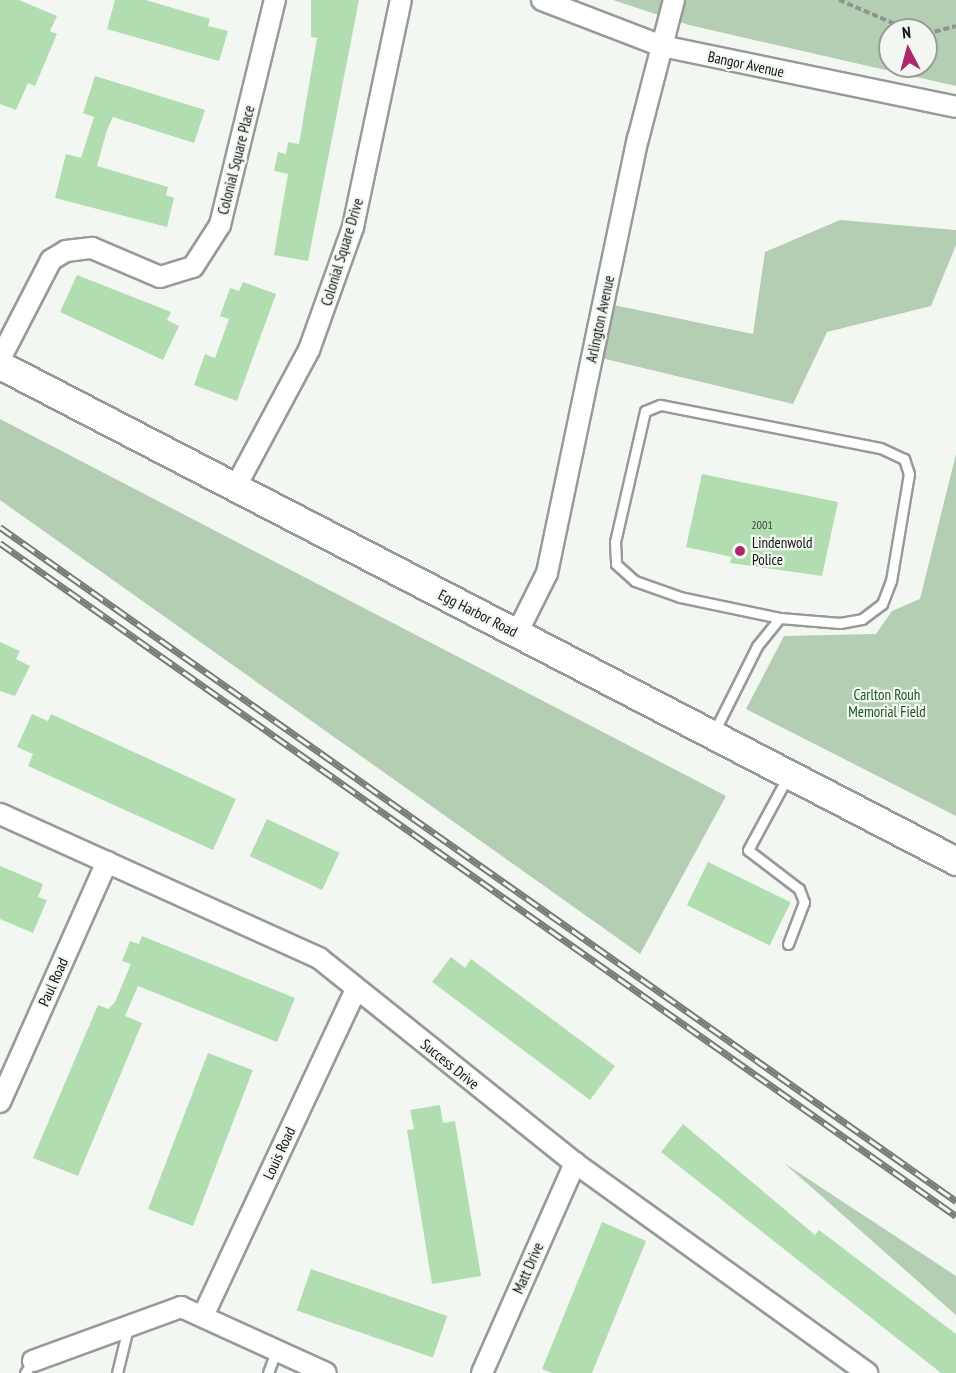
<!DOCTYPE html>
<html>
<head>
<meta charset="utf-8">
<style>
	body { margin:0 }
	#map { position:relative; width:956px; height:1373px; overflow:hidden; background:#f2f7f1; font-family:"PT Sans Narrow",sans-serif }
	div>[style] { position:absolute }
	.green>* { inset:0; background:#b3ceb2 }
	.building>* { inset:0; background:#b2ddb0; transform-origin:0 0 }
	.path>* { height:4px; margin-top:-2px; transform-origin:0; background:repeating-linear-gradient(90deg,#90948f 0 6px,transparent 0 9px) }
	.roads { filter:drop-shadow(2px 0 #979b97) drop-shadow(-2px 0 #979b97) drop-shadow(0 2px #979b97) drop-shadow(0 -2px #979b97) }
	.lane>* { height:9px; margin:-4.5px; padding:0 4.5px; transform-origin:4.5px; border-radius:4.5px; background:#fff }
	.street>* { height:20px; margin:-10px; padding:0 10px; transform-origin:10px; border-radius:10px; background:#fff }
	.secondary>* { height:27px; margin:-13.5px; padding:0 13.5px; transform-origin:13.5px; border-radius:13.5px; background:#fff }
	.rail>* { height:7px; margin-top:-3.5px; transform-origin:0; background:repeating-linear-gradient(90deg,#f2f7f1 0 14px,#777a76 0 28px); box-sizing:border-box; border-block:2px solid #777a76 }
	.dots>* { width:16px; height:16px; translate:-50% -50%; box-sizing:border-box; border:3px solid #f2f7f1; border-radius:50% }
	span { translate:-50% -50%; white-space:nowrap; text-align:center; line-height:1.15; -webkit-text-stroke:4.5px #f2f7f1; paint-order:stroke }
	.number-label { font-size:12px; color:#3b473a }
	.number-label span { -webkit-text-stroke-width:0 }
	.street-label { font-size:15px; color:#131513 }
	.poi-label { font-size:15px; color:#131513 }
	.left { translate:0 -50%; text-align:left }
	.park-label { font-size:15px; color:#1c561e }
	.north { position:absolute; left:878px; top:18px; width:60px; height:60px; box-sizing:border-box; background:#f2f7f1; border:2px solid #999d98; border-radius:50%; rotate:354deg; font-size:16px; font-weight:700; line-height:24px; text-align:center; color:#131513 }
	.north::after { content:''; display:block; margin:auto; width:21px; height:27px; background:#ae286e; clip-path:polygon(50% 0,100% 100%,50% 72%,0 100%) }
</style>
</head>
<body>
<div id="map">
	<div class="green">
		<div style="clip-path:polygon(evenodd,613px 0,956px 0,956px 86px,689px 25px,613px 0,890px 30px,926px 30px,926px 66px,890px 66px,890px 30px)"></div>
		<div style="clip-path:polygon(840px 220px,956px 230px,956px 245px,931px 306px,827px 332px,793px 404px,593px 356px,604px 303px,753px 334px,765px 252px)"></div>
		<div style="clip-path:polygon(0 419px,726px 796px,640px 954px,0 500px)"></div>
		<div style="clip-path:polygon(956px 454px,956px 816px,746px 709px,784px 636px,876px 634px,892px 611px,920px 599px)"></div>
		<div style="clip-path:polygon(784px 1163px,956px 1276px,956px 1315px)"></div>
	</div>
	<div class="building">
		<div style="clip-path:polygon(0 0,19px 0,57px 16px,50px 31px,57px 34px,35px 86px,28px 83px,16px 110px,0 104px)"></div>
		<div style="clip-path:polygon(115px 0,146px 0,210px 19px,208px 26px,228px 31px,219px 61px,107px 29px)"></div>
		<div style="clip-path:polygon(311px 0,359px 0,308px 261px,274px 255px,288px 174px,274px 171px,278px 152px,286px 154px,288px 142px,299px 144px,317px 38px,311px 37px)"></div>
		<div style="clip-path:polygon(95px 76px,205px 110px,194px 143px,113px 117px,107px 130px,97px 166px,168px 187px,166px 195px,174px 198px,167px 227px,55px 198px,66px 154px,81px 158px,94px 117px,83px 113px)"></div>
		<div style="clip-path:polygon(77px 275px,171px 312px,167px 320px,179px 326px,163px 360px,60px 312px)"></div>
		<div style="clip-path:polygon(243px 282px,276px 294px,237px 401px,194px 385px,205px 354px,215px 358px,229px 319px,220px 316px,230px 288px,239px 291px)"></div>
		<div style="clip-path:polygon(702px 474px,838px 502px,822px 576px,730px 563px,732px 557px,686px 547px)"></div>
		<div style="clip-path:polygon(0 642px,20px 651px,16px 659px,30px 666px,15px 696px,0 691px)"></div>
		<div style="clip-path:polygon(32px 714px,48px 721px,51px 714px,236px 799px,213px 850px,28px 766px,33px 754px,17px 747px)"></div>
		<div style="left:267px;top:819px;width:80px;height:41px;rotate:25deg"></div>
		<div style="left:708px;top:862px;width:92px;height:48px;rotate:26deg"></div>
		<div style="clip-path:polygon(0 866px,43px 884px,38px 897px,47px 900px,33px 933px,0 919px)"></div>
		<div style="clip-path:polygon(142px 936px,295px 998px,277px 1042px,138px 986px,125px 1016px,142px 1023px,78px 1176px,33px 1158px,98px 1005px,108px 1009px,115px 1002px,131px 964px,122px 961px,130px 941px,139px 944px)"></div>
		<div style="clip-path:polygon(451px 957px,465px 968px,471px 959px,615px 1066px,590px 1100px,432px 982px)"></div>
		<div style="left:208px;top:1053px;width:48px;height:167px;rotate:21deg"></div>
		<div style="clip-path:polygon(440px 1105px,443px 1123px,455px 1121px,481px 1276px,432px 1284px,407px 1130px,414px 1129px,410px 1110px)"></div>
		<div style="clip-path:polygon(683px 1124px,815px 1235px,819px 1230px,956px 1334px,956px 1373px,941px 1373px,661px 1152px)"></div>
		<div style="clip-path:polygon(602px 1222px,646px 1241px,592px 1373px,552px 1373px,542px 1369px)"></div>
		<div style="left:311px;top:1269px;width:144px;height:44px;rotate:19deg"></div>
	</div>
	<div class="path">
		<div style="left:839px;top:0;width:76px;rotate:23.2deg"></div>
		<div style="left:926px;top:34px;width:31px;rotate:-15deg"></div>
	</div>
	<div class="roads">
		<div class="lane">
			<div style="left:714px;top:732px;width:96px;rotate:-63.4deg"></div>
			<div style="left:757px;top:646px;width:36px;rotate:-51deg"></div>
			<div style="left:780px;top:618px;width:60px;rotate:4.8deg"></div>
			<div style="left:840px;top:623px;width:22px;rotate:-10deg"></div>
			<div style="left:862px;top:619px;width:25px;rotate:-37deg"></div>
			<div style="left:882px;top:604px;width:25px;rotate:-69deg"></div>
			<div style="left:891px;top:581px;width:109px;rotate:-80.5deg"></div>
			<div style="left:909px;top:474px;width:16px;rotate:-108deg"></div>
			<div style="left:904px;top:459px;width:26px;rotate:-155deg"></div>
			<div style="left:880px;top:448px;width:224px;rotate:-168.9deg"></div>
			<div style="left:660px;top:405px;width:16px;rotate:158deg"></div>
			<div style="left:645px;top:411px;width:134px;rotate:102.9deg"></div>
			<div style="left:615px;top:542px;width:22px;rotate:87deg"></div>
			<div style="left:616px;top:564px;width:25px;rotate:42deg"></div>
			<div style="left:635px;top:581px;width:48px;rotate:19.6deg"></div>
			<div style="left:680px;top:597px;width:102px;rotate:11.9deg"></div>
			<div style="left:788px;top:944px;width:45px;rotate:-69.1deg"></div>
			<div style="left:804px;top:902px;width:14px;rotate:-111deg"></div>
			<div style="left:799px;top:889px;width:64px;rotate:-142.6deg"></div>
			<div style="left:748px;top:850px;width:84px;rotate:-61.6deg"></div>
			<div style="left:25px;top:1373px;width:14px;rotate:-56deg"></div>
			<div style="left:117px;top:1373px;width:46px;rotate:-76.3deg"></div>
			<div style="left:268px;top:1373px;width:23px;rotate:-70deg"></div>
		</div>
		<div class="street">
			<div style="left:542px;top:0;width:129px;rotate:21deg"></div>
			<div style="left:662px;top:46px;width:300px;rotate:11.7deg"></div>
			<div style="left:0;top:359px;width:111px;rotate:-62.7deg"></div>
			<div style="left:51px;top:260px;width:17px;rotate:-31deg"></div>
			<div style="left:66px;top:251px;width:26px;rotate:-7deg"></div>
			<div style="left:92px;top:248px;width:74px;rotate:23.1deg"></div>
			<div style="left:160px;top:277px;width:34px;rotate:-17deg"></div>
			<div style="left:193px;top:267px;width:50px;rotate:-57.3deg"></div>
			<div style="left:220px;top:225px;width:232px;rotate:-76.3deg"></div>
			<div style="left:235px;top:488px;width:157px;rotate:-61.8deg"></div>
			<div style="left:309px;top:350px;width:131px;rotate:-70.3deg"></div>
			<div style="left:353px;top:227px;width:232px;rotate:-78.1deg"></div>
			<div style="left:517px;top:633px;width:67px;rotate:-63.4deg"></div>
			<div style="left:547px;top:573px;width:443px;rotate:-78.2deg"></div>
			<div style="left:638px;top:139px;width:144px;rotate:-75.5deg"></div>
			<div style="left:0;top:814px;width:350px;rotate:24.3deg"></div>
			<div style="left:319px;top:958px;width:328px;rotate:38.7deg"></div>
			<div style="left:575px;top:1163px;width:360px;rotate:35.7deg"></div>
			<div style="left:0;top:1102px;width:263px;rotate:-66deg"></div>
			<div style="left:203px;top:1316px;width:361px;rotate:-64.9deg"></div>
			<div style="left:33px;top:1361px;width:158px;rotate:-20deg"></div>
			<div style="left:181px;top:1307px;width:159px;rotate:24.5deg"></div>
			<div style="left:482px;top:1373px;width:230px;rotate:-66.1deg"></div>
		</div>
		<div class="secondary">
			<div style="left:0;top:365px;width:1077px;rotate:27.42deg"></div>
		</div>
	</div>
	<div class="rail">
		<div style="left:0;top:527px;width:1170px;rotate:35.18deg"></div>
		<div style="left:0;top:543px;width:1169px;rotate:35.14deg"></div>
	</div>
	<div class="dots">
		<div style="left:740px;top:551px;background:#ae286e"></div>
	</div>
	<div class="number-label">
		<span style="left:762px;top:525px">2001</span>
	</div>
	<div class="street-label">
		<span style="left:746px;top:64px;rotate:12deg">Bangor Avenue</span>
		<span style="left:236px;top:160px;rotate:-76deg">Colonial Square Place</span>
		<span style="left:342px;top:252px;rotate:-73deg">Colonial Square Drive</span>
		<span style="left:600px;top:319px;rotate:-78deg">Arlington Avenue</span>
		<span style="left:478px;top:613px;rotate:27deg">Egg Harbor Road</span>
		<span style="left:53px;top:982px;rotate:-66deg">Paul Road</span>
		<span style="left:450px;top:1064px;rotate:39deg">Success Drive</span>
		<span style="left:279px;top:1153px;rotate:-65deg">Louis Road</span>
		<span style="left:528px;top:1268px;rotate:-66deg">Matt Drive</span>
	</div>
	<div class="poi-label">
		<span class="left" style="left:752px;top:551px">Lindenwold<br>Police</span>
	</div>
	<div class="park-label">
		<span style="left:887px;top:703px">Carlton Rouh<br>Memorial Field</span>
	</div>
	<div class="north">N</div>
</div>
</body>
</html>
